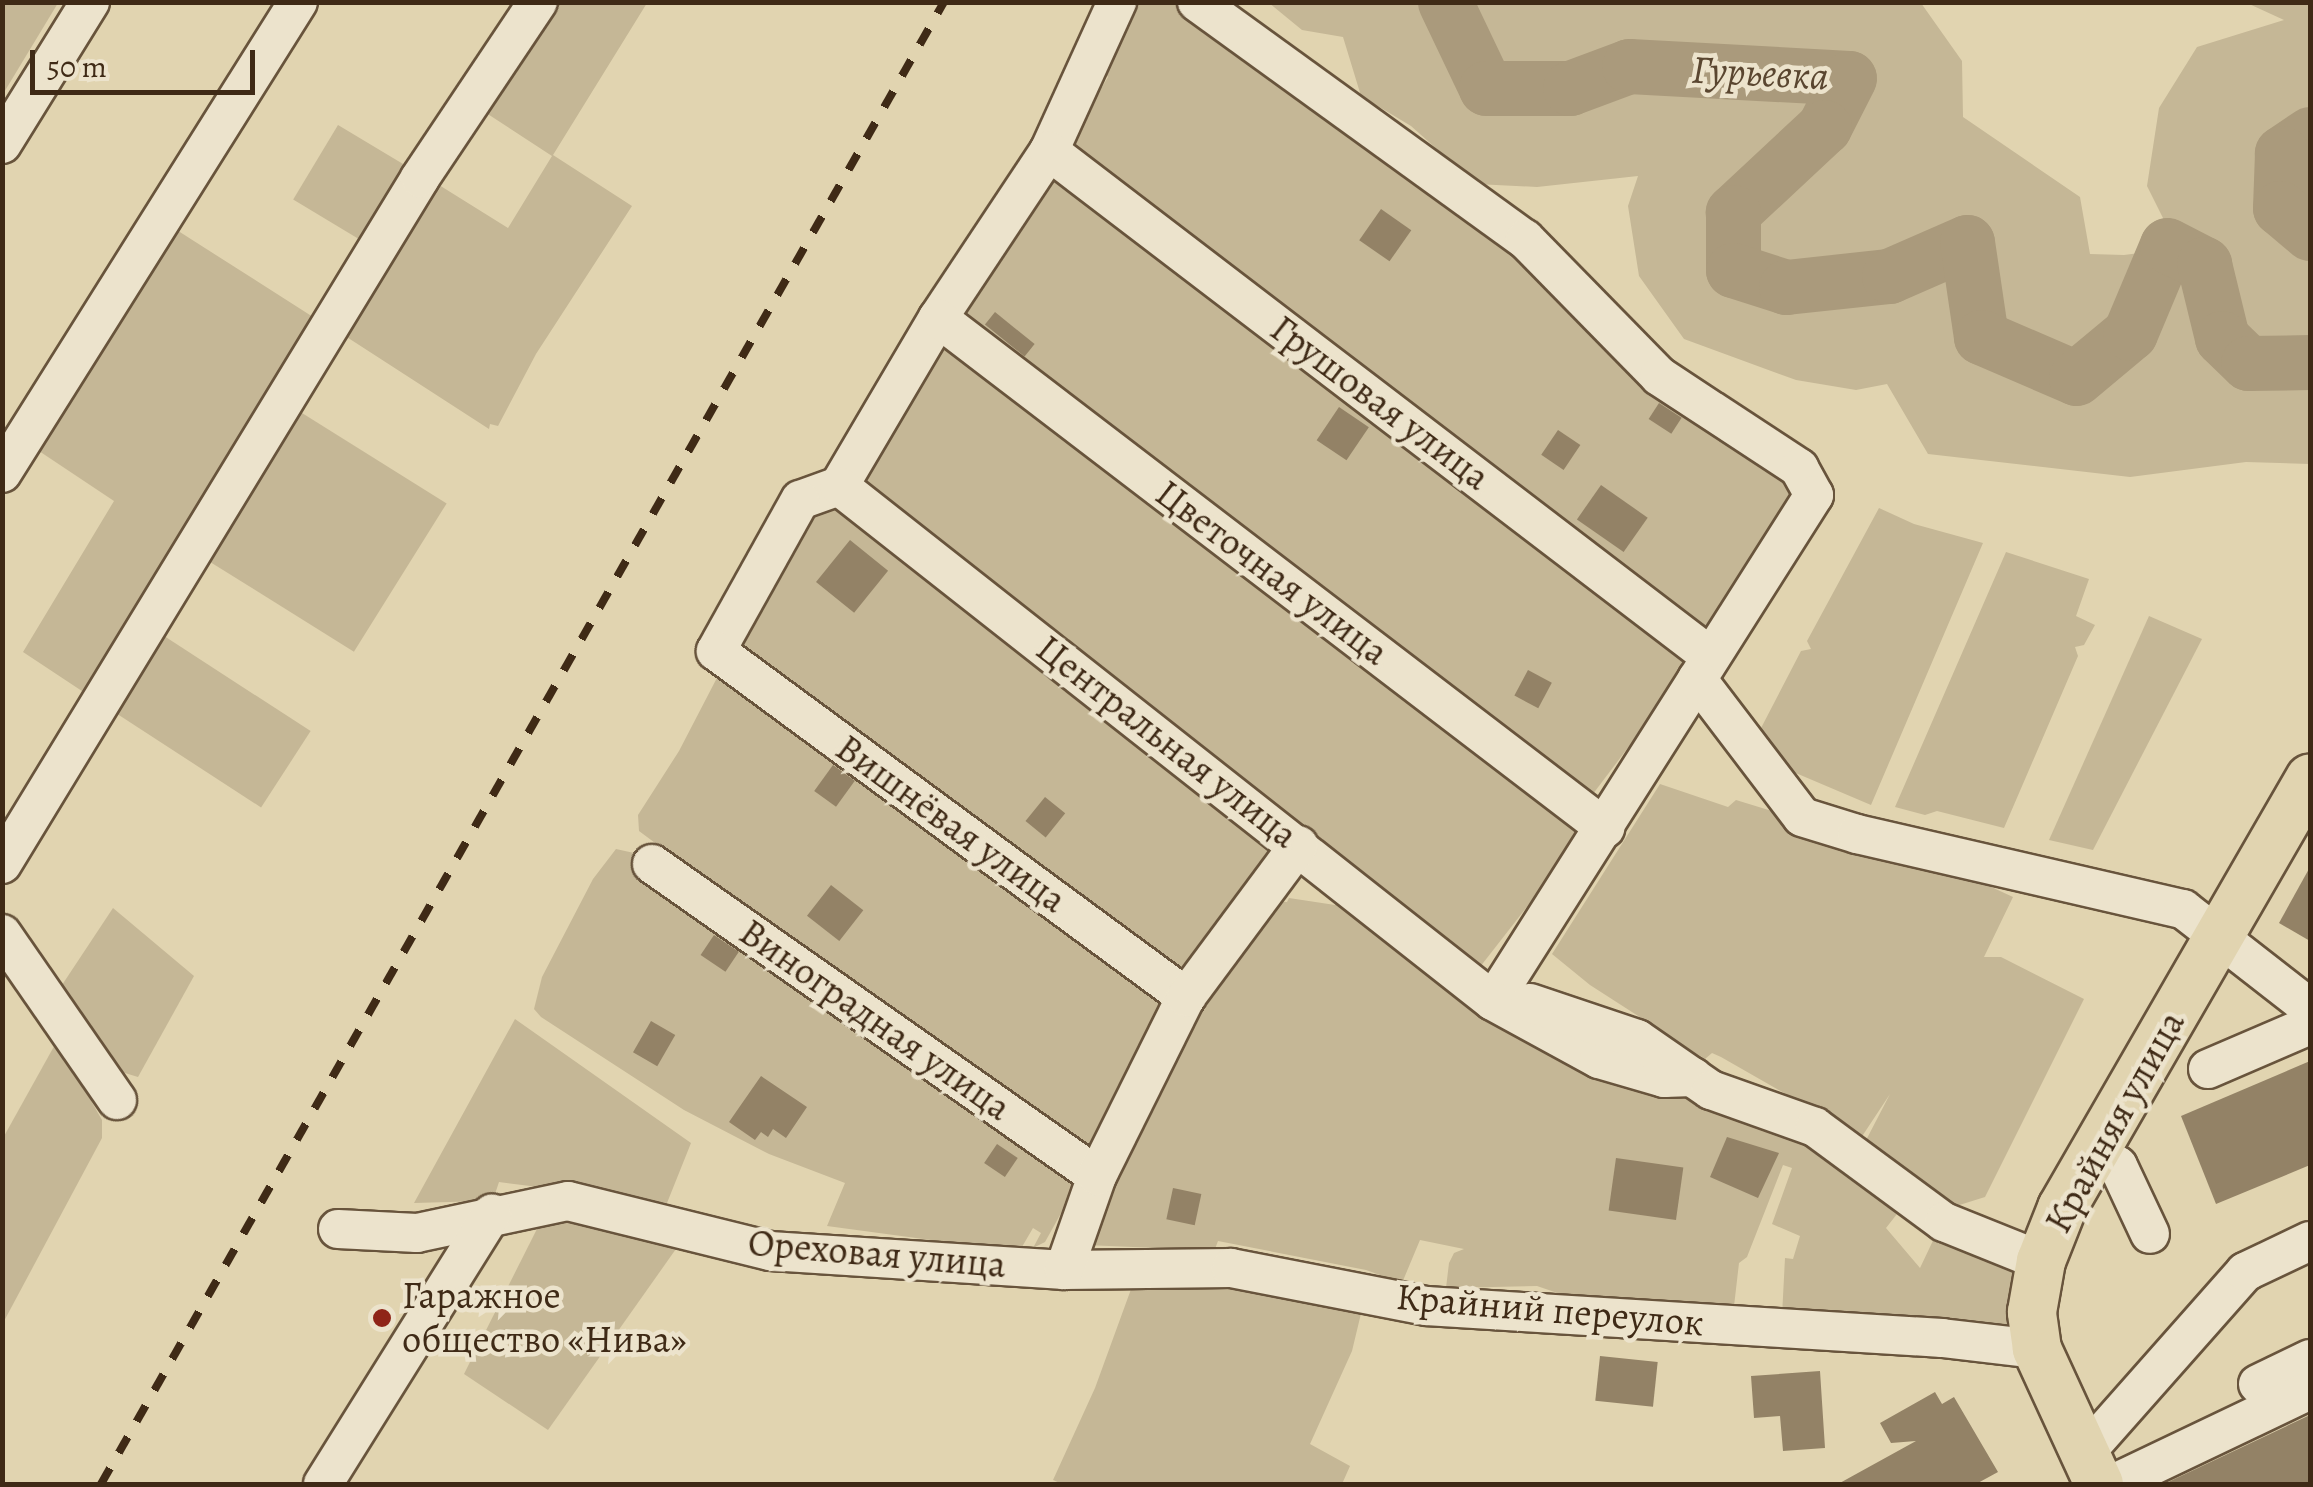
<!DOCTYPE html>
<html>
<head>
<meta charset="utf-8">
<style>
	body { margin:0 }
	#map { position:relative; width:2313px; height:1487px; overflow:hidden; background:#e1d4b0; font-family:Alegreya,serif }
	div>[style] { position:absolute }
	.green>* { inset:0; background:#c5b796; transform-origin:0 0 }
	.river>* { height:55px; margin:-27.5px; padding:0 27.5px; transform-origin:27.5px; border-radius:27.5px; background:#aa9a7c }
	.building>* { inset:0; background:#938266; transform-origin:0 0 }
	.roads { filter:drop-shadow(2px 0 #68543c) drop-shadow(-2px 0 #68543c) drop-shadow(0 2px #68543c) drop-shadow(0 -2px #68543c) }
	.minor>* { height:38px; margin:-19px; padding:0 19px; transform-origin:19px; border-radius:19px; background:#ece3cc }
	.major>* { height:48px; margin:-24px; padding:0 24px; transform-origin:24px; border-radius:24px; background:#e1d4b0 }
	.rail>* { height:8px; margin-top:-4px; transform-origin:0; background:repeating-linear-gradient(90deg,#3f2a16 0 18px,transparent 0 36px) }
	.dots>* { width:28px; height:28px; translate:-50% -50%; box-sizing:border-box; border:5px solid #ece3cc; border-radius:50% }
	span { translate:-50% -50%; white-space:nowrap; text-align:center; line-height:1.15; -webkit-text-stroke:9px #ece3cc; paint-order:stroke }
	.street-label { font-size:38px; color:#3f2a16 }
	.poi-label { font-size:38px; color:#3f2a16 }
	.left { translate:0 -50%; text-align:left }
	.water-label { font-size:40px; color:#5a4630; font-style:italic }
	.frame { position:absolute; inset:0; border:5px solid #3f2a16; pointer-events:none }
	.scale { position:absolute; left:30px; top:50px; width:225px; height:45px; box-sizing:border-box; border:5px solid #3f2a16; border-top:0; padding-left:12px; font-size:30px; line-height:35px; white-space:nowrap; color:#3f2a16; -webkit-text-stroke:8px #ece3cc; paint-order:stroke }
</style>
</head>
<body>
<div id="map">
	<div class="green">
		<div style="clip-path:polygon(3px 2px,58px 3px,3px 94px,2px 3px)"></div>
		<div style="clip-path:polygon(545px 3px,647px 3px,553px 155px,632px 206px,536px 354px,498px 426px,490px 424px,489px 429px,339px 332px,431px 180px,508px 228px,552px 156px,477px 107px)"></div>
		<div style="clip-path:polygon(1139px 3px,1175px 3px,1197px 14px,1380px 142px,1760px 452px,1800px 497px,1708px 642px,1065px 151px,1108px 77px,1101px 69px)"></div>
		<div style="clip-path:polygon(1269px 3px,1921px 3px,1962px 61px,1963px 117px,2080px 197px,2090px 254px,2124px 255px,2178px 248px,2147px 186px,2159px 108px,2197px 47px,2284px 20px,2247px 3px,2310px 3px,2310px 464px,2246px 462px,2130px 477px,1928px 454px,1887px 384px,1856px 390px,1796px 380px,1684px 339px,1639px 276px,1628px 206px,1638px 176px,1537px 187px,1476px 184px,1411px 126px,1361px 96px,1343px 37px,1302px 30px)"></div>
		<div style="left:338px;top:125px;width:91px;height:87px;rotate:31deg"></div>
		<div style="left:1051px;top:169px;width:809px;height:180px;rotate:37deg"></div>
		<div style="clip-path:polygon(172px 227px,324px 324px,94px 699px,23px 652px,114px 501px,39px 451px)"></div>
		<div style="left:946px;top:338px;width:808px;height:177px;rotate:38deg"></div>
		<div style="left:294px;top:408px;width:180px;height:175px;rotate:32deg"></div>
		<div style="clip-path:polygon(834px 498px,1274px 844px,1273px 854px,1268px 853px,1245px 891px,1240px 890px,1184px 977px,740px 654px,736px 631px,812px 513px,819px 514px)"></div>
		<div style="clip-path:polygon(1879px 508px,1914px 524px,1983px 543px,1871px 805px,1791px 771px,1778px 760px,1760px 730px,1801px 651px,1811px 649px,1807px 641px)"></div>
		<div style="clip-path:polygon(2006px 552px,2089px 579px,2076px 616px,2095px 625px,2084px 645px,2075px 647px,2078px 656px,2004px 828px,1937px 811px,1925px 815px,1895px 807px)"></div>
		<div style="clip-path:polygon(2149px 616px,2202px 639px,2093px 850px,2049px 840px)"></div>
		<div style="left:158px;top:632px;width:182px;height:91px;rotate:33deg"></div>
		<div style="clip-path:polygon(720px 672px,1166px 1002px,1091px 1154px,877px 1008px,639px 831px,638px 815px,679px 751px)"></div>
		<div style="clip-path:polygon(1660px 784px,1728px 807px,1736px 800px,1937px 862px,2013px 897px,1984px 957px,2001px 957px,2084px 999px,1985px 1197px,1953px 1207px,1863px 1146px,1890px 1094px,1855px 1147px,1826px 1117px,1721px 1057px,1712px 1053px,1705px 1059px,1590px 985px,1552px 954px)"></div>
		<div style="clip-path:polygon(616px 849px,634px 853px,653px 866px,1073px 1180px,1075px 1188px,1045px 1242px,1033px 1248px,1041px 1233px,1033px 1228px,1019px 1252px,827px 1226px,845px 1183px,769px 1154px,684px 1110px,541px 1017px,534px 1009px,542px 977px,593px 879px)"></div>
		<div style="clip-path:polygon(1289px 898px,1335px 905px,1339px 898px,1804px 1137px,1904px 1205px,1886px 1228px,1920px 1268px,1939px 1228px,2024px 1262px,2013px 1320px,1999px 1328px,1915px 1316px,1782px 1316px,1785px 1258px,1793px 1259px,1800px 1236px,1772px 1224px,1792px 1168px,1783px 1165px,1747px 1257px,1739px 1263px,1733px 1315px,1578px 1300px,1537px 1286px,1446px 1288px,1449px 1263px,1454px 1253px,1464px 1249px,1420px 1240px,1402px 1283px,1366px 1270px,1218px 1241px,1215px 1249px,1205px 1250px,1085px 1245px,1176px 1037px,1269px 901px,1287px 902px)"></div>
		<div style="clip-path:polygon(113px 908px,194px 976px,138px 1077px,115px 1070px,60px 988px)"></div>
		<div style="clip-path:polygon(515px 1019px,691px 1143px,667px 1203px,499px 1182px,494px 1197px,485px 1201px,414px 1203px)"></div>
		<div style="clip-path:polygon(57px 1041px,102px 1120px,102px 1138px,3px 1323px,3px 1138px)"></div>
		<div style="clip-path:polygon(543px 1217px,606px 1220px,683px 1239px,548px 1430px,464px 1374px)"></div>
		<div style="clip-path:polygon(1134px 1281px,1171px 1287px,1226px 1288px,1227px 1282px,1364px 1301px,1352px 1351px,1310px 1444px,1350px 1466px,1342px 1484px,1062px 1484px,1053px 1480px,1095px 1388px)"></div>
	</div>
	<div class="river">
		<div style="left:1445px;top:2px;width:95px;rotate:64.5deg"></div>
		<div style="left:1486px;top:88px;width:84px"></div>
		<div style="left:1570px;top:88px;width:63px;rotate:-20.4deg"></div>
		<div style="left:1629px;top:66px;width:220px;rotate:3.1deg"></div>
		<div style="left:1849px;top:78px;width:55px;rotate:117deg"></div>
		<div style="left:1824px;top:127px;width:125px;rotate:137deg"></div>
		<div style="left:1733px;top:212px;width:58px;rotate:90deg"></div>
		<div style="left:1733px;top:270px;width:56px;rotate:17.8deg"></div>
		<div style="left:1786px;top:287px;width:104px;rotate:-6.1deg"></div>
		<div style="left:1889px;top:276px;width:85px;rotate:-23.6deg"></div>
		<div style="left:1967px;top:242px;width:96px;rotate:81.6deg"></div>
		<div style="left:1981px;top:337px;width:103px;rotate:23.3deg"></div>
		<div style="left:2076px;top:378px;width:70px;rotate:-39.8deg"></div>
		<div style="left:2130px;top:333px;width:95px;rotate:-67.2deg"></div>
		<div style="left:2167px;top:245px;width:42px;rotate:27.2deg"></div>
		<div style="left:2204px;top:264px;width:76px;rotate:76.3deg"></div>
		<div style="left:2222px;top:338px;width:36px;rotate:44deg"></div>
		<div style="left:2248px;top:363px;width:62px;rotate:-0.9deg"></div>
		<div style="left:2310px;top:134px;width:34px;rotate:146deg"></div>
		<div style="left:2282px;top:153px;width:55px;rotate:92.1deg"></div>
		<div style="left:2280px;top:208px;width:39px;rotate:40deg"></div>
	</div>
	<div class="building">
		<div style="left:1381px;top:209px;width:37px;height:38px;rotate:35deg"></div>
		<div style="left:995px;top:312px;width:51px;height:16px;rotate:39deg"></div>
		<div style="left:1659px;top:403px;width:27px;height:19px;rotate:33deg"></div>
		<div style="left:1339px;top:407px;width:36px;height:40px;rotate:34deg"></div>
		<div style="left:1558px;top:430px;width:27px;height:30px;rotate:34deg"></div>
		<div style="left:1601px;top:485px;width:57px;height:42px;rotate:35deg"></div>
		<div style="left:850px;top:540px;width:49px;height:54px;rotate:39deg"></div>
		<div style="left:1528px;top:670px;width:27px;height:29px;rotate:28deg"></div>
		<div style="left:833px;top:765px;width:27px;height:32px;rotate:36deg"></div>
		<div style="left:1045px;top:797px;width:26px;height:31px;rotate:39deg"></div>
		<div style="clip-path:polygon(2310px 867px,2310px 941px,2279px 923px)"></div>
		<div style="left:831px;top:885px;width:41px;height:39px;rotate:38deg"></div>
		<div style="left:714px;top:935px;width:30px;height:24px;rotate:34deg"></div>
		<div style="left:651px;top:1021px;width:28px;height:36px;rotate:30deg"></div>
		<div style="clip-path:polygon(2310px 1061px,2310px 1165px,2216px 1204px,2181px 1116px)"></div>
		<div style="clip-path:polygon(761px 1076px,807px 1107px,786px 1138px,773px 1129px,768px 1137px,761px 1132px,755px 1140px,729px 1122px)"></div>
		<div style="clip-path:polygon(1727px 1137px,1779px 1153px,1758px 1198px,1710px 1177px)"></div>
		<div style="left:997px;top:1144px;width:25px;height:23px;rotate:34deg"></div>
		<div style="left:1616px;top:1158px;width:68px;height:53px;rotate:8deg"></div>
		<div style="left:1173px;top:1188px;width:29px;height:32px;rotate:12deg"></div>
		<div style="left:1600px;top:1356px;width:58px;height:45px;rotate:6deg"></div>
		<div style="clip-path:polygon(1820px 1371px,1825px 1448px,1783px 1451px,1780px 1416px,1754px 1418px,1751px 1376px)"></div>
		<div style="clip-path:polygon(1935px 1392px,1942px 1404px,1954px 1397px,1998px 1472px,1976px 1484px,1838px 1484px,1916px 1441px,1891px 1443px,1880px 1423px)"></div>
		<div style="clip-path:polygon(2310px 1415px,2310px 1484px,2164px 1484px)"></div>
	</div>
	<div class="roads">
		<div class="minor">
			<div style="left:1117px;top:2px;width:164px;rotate:114.5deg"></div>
			<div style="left:1049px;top:151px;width:201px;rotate:123.6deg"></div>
			<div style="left:938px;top:318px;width:195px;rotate:120.5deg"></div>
			<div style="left:839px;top:486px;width:41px;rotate:160.3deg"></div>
			<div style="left:800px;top:500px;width:173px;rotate:119.1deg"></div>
			<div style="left:716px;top:651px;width:584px;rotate:36.36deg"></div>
			<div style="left:1197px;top:2px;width:405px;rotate:35.9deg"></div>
			<div style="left:1525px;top:239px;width:192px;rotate:45.6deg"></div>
			<div style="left:1659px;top:376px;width:168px;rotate:33.3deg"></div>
			<div style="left:1799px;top:468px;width:31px;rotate:61deg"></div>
			<div style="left:1814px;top:495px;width:599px;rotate:122.39deg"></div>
			<div style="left:2px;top:144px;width:167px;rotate:-58.2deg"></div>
			<div style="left:1049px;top:151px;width:832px;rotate:37.38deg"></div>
			<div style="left:938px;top:318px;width:840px;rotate:37.4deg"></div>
			<div style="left:2px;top:473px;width:556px;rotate:-57.85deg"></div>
			<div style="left:839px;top:486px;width:832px;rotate:38.22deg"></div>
			<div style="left:1493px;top:1001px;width:121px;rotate:28.7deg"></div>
			<div style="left:1599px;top:1059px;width:68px;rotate:16.3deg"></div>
			<div style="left:1664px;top:1078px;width:29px;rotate:-2deg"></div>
			<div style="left:1697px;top:679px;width:173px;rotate:52.7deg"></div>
			<div style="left:1802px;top:817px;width:58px;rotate:17.2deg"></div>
			<div style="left:1857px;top:834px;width:335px;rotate:13deg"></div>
			<div style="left:2183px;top:909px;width:161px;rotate:37.9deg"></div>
			<div style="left:2px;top:864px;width:803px;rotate:-58.64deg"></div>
			<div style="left:420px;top:178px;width:212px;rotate:-56.2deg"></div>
			<div style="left:652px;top:864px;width:543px;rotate:35.04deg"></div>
			<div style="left:2px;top:934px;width:202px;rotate:55.3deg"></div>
			<div style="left:1530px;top:1003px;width:113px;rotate:18.6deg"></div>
			<div style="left:1637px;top:1039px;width:90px;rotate:34.6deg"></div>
			<div style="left:1711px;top:1090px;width:110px;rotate:19.6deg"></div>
			<div style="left:1815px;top:1127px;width:160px;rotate:36.4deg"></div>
			<div style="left:1944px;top:1222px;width:105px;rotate:21.9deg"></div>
			<div style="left:2208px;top:1069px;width:111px;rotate:-23.3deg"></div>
			<div style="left:2094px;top:1151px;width:28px;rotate:32deg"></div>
			<div style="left:2118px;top:1166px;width:75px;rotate:64.8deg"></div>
			<div style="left:338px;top:1229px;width:79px;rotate:2.9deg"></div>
			<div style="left:417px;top:1233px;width:154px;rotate:-12deg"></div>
			<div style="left:568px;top:1201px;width:208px;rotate:13.9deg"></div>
			<div style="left:770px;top:1251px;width:295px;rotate:3.7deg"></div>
			<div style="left:1064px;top:1270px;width:167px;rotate:-0.7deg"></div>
			<div style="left:1231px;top:1268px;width:199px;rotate:11deg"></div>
			<div style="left:1426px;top:1306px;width:517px;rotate:3.55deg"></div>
			<div style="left:1942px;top:1338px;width:96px;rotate:6.6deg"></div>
			<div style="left:1064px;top:1270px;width:100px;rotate:-70.7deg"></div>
			<div style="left:1097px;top:1176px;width:200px;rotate:-63.6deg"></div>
			<div style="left:1186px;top:997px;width:189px;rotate:-53.4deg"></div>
			<div style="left:2258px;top:1384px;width:58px;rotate:-25.7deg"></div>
			<div style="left:2084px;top:1454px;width:243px;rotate:-48.5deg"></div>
			<div style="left:2245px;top:1272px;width:72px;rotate:-25.5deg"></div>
			<div style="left:323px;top:1484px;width:319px;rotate:-58deg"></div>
			<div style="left:2113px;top:1484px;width:218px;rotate:-25.5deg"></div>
		</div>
		<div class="major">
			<div style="left:2099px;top:1484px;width:149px;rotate:-114.7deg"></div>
			<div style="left:2037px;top:1349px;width:37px;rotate:-98deg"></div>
			<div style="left:2032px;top:1312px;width:52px;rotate:-80deg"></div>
			<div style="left:2041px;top:1261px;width:57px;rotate:-68.4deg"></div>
			<div style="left:2062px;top:1208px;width:496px;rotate:-60deg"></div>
		</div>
	</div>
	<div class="rail">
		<div style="left:101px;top:1484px;width:1705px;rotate:-60.37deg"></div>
	</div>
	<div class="dots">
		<div style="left:382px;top:1318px;background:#8f2418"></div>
	</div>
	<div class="street-label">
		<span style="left:1380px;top:403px;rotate:37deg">Грушовая улица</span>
		<span style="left:1272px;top:573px;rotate:37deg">Цветочная улица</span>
		<span style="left:1167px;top:742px;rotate:38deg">Центральная улица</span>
		<span style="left:951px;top:824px;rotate:36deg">Вишнёвая улица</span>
		<span style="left:875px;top:1020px;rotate:35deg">Виноградная улица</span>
		<span style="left:2115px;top:1122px;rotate:-61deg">Крайняя улица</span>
		<span style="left:877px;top:1254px;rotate:5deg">Ореховая улица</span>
		<span style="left:1550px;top:1310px;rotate:5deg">Крайний переулок</span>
	</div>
	<div class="poi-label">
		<span class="left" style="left:402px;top:1318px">Гаражное<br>общество «Нива»</span>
	</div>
	<div class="water-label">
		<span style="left:1760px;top:73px;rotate:3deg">Гурьевка</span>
	</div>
	<div class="frame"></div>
	<div class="scale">50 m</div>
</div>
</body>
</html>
